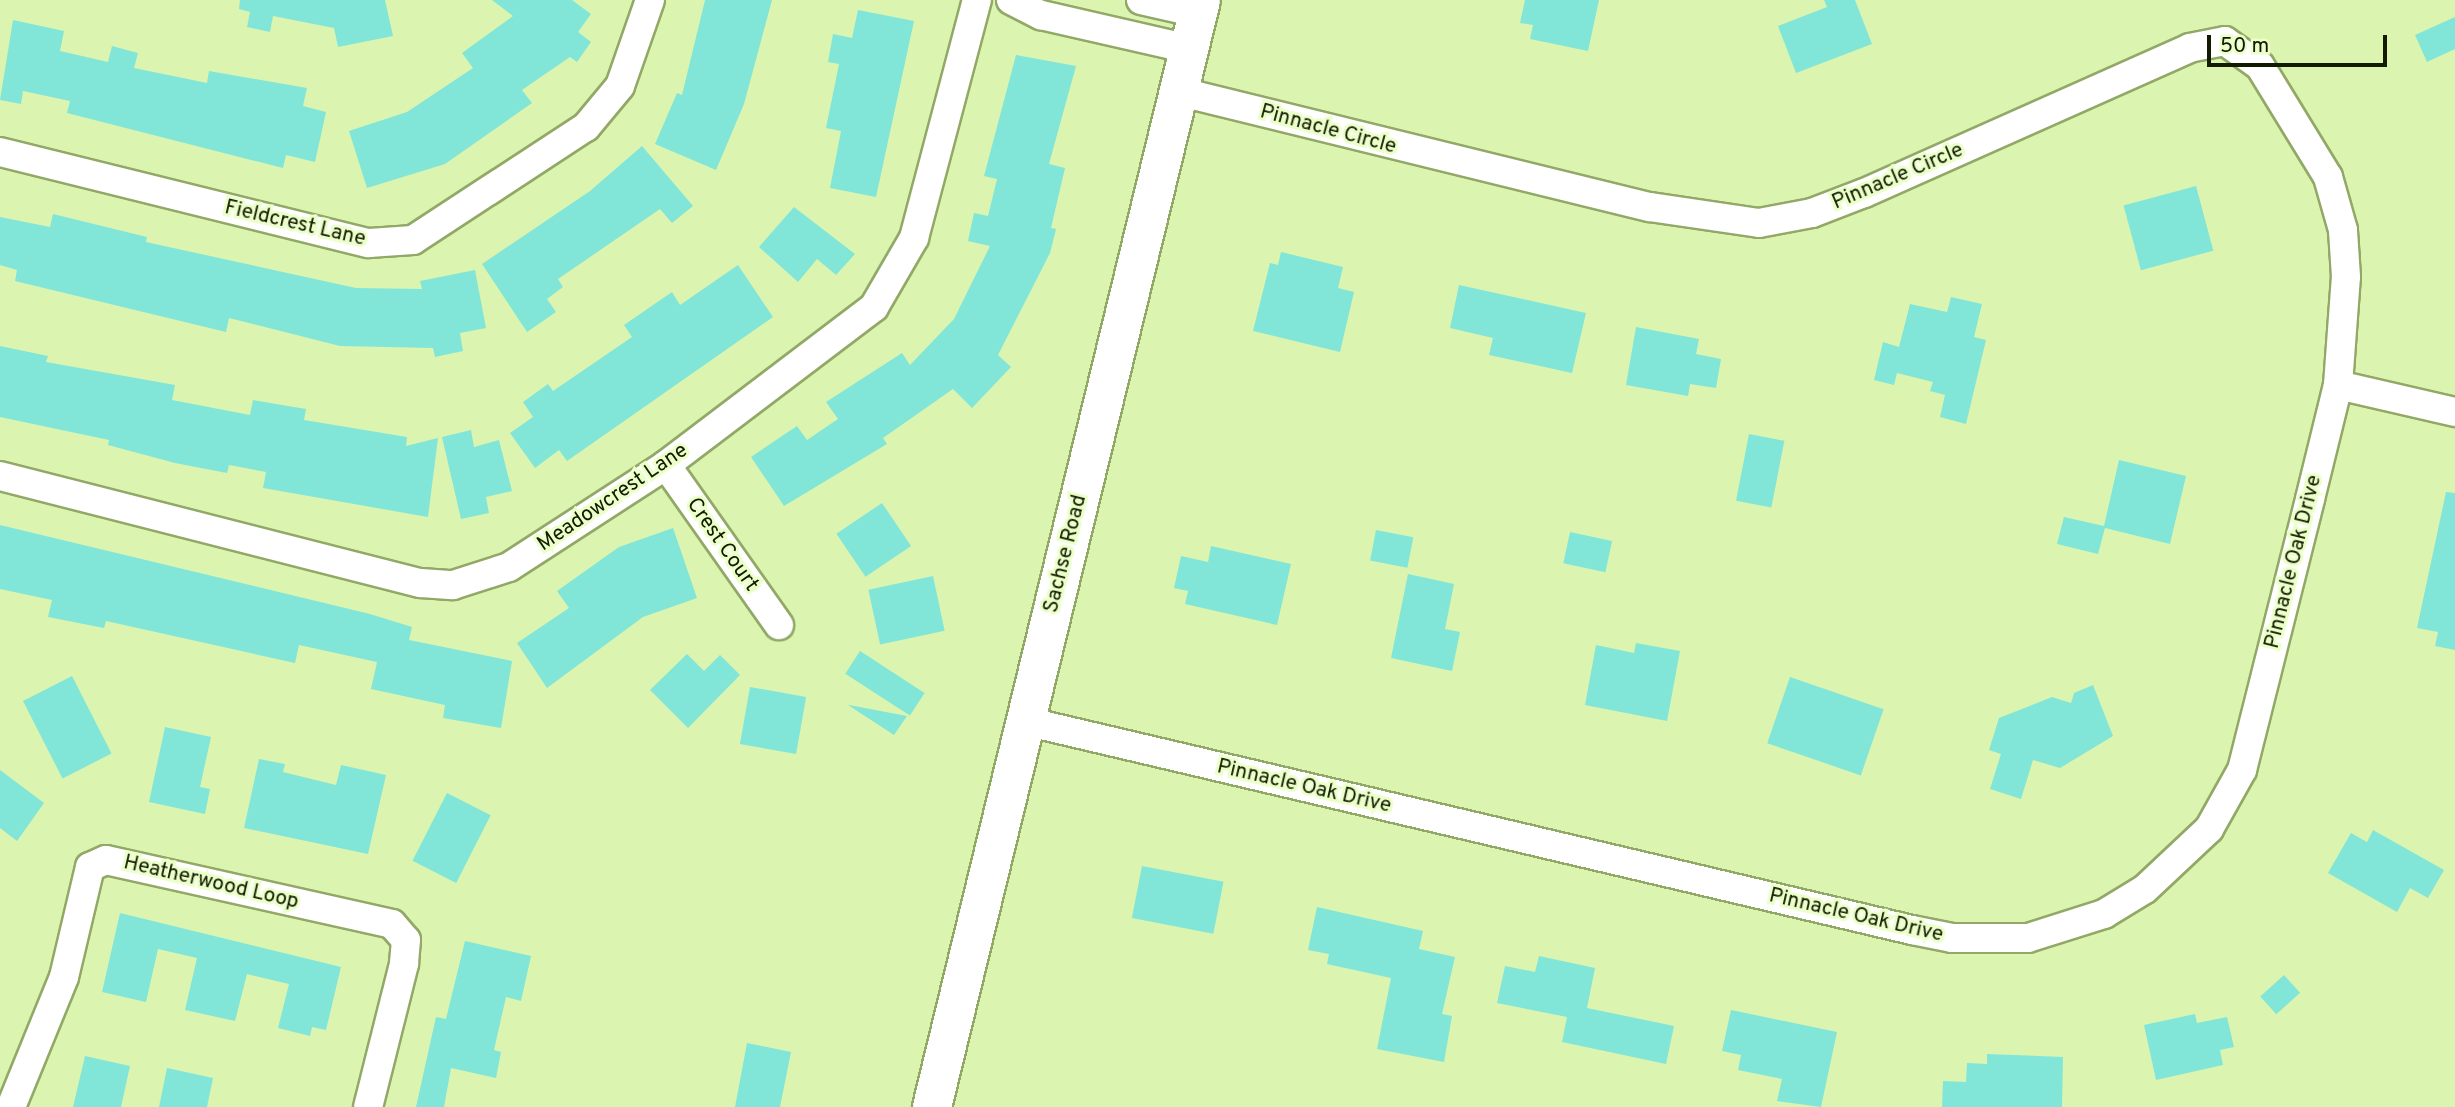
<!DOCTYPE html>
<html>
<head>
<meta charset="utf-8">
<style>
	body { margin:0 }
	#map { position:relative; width:2455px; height:1107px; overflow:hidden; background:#dbf4af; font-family:Overpass,sans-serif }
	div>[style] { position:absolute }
	.building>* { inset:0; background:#81e6d8; transform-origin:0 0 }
	.roads { filter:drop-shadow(2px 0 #92a867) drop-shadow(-2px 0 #92a867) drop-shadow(0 2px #92a867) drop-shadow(0 -2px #92a867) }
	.street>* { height:28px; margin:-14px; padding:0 14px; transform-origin:14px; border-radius:14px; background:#fff }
	.secondary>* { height:38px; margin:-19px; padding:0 19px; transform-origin:19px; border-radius:19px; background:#fff }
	span { translate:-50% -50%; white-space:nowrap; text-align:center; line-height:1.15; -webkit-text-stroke:6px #ebffc8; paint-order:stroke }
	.street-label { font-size:21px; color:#121a02 }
	.scale { position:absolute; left:2207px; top:35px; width:180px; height:32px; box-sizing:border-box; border:4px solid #121a02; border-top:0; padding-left:9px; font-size:21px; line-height:24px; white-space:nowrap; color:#121a02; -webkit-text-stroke:5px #ebffc8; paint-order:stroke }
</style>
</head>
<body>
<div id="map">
	<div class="building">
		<div style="clip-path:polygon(240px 0,385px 0,393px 36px,338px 47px,334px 28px,273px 16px,270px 32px,247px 27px,250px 12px,239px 9px)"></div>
		<div style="clip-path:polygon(492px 0,572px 0,591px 14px,578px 32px,591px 42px,577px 62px,570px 57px,522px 90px,532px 103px,445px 164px,367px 188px,349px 131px,407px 112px,473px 68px,462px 53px,513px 16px)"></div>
		<div style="clip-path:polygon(705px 0,772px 0,744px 104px,716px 170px,655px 144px,677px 93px,682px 95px)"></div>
		<div style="clip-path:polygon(1525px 0,1599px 0,1588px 51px,1530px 39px,1533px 25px,1520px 23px)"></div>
		<div style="clip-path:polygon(1824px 0,1855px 0,1872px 44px,1796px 73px,1778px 26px,1827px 7px)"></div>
		<div style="clip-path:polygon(858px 10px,914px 21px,876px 197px,830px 188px,841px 131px,826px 128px,839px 64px,828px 62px,833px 34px,852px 38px)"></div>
		<div style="clip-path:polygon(2455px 17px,2455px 49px,2427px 62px,2415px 35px)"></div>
		<div style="clip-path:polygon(13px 20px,64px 31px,60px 51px,108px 62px,112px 46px,138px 53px,134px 68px,207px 83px,209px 71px,307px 88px,303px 106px,326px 112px,315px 162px,286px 155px,283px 168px,67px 113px,70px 101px,23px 91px,21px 104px,0 100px)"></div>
		<div style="clip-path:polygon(1016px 55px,1076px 66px,1049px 164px,1065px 168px,1051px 228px,1056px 229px,1050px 253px,998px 355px,1011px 367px,972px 408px,953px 389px,883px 438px,887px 444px,784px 506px,751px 457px,797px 426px,807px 440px,838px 419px,826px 402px,902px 353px,910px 365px,954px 319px,990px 246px,968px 241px,974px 213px,988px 216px,997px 179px,984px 176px)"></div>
		<div style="clip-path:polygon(642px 146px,693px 206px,672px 223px,660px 209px,558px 279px,563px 287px,547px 299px,556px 312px,527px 332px,482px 264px,590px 191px)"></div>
		<div style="left:2196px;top:186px;width:67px;height:75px;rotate:75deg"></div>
		<div style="clip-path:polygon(794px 207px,855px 254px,836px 275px,817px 259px,798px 282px,759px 247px)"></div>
		<div style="clip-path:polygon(53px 214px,147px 237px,146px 242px,356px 288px,422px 289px,420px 281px,475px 270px,486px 328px,460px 333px,463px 351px,435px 357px,433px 348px,340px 346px,229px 318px,226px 332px,15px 281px,17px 270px,0 265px,0 217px,50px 227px)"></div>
		<div style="clip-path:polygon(1281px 252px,1343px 267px,1338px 288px,1354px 292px,1340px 352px,1253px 331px,1270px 263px,1278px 265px)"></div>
		<div style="clip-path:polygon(738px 265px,773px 317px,567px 461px,559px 450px,535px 468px,510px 433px,533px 417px,523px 402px,548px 384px,553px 391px,632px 337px,624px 325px,672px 292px,680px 305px)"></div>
		<div style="clip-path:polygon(1459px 285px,1586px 313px,1572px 373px,1489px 355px,1493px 338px,1450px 328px)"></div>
		<div style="clip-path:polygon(1951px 297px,1982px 304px,1974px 337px,1986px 340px,1966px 424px,1940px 417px,1945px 395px,1930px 391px,1933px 382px,1897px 373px,1894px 385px,1874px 380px,1883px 342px,1899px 347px,1910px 304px,1947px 312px)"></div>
		<div style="clip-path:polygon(1636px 327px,1699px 339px,1696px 354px,1721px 359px,1716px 388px,1690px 384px,1688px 396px,1626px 385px)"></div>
		<div style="clip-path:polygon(0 346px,48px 356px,46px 362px,175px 385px,172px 400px,250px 415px,253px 400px,306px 409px,304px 420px,407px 437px,406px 446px,438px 438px,428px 517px,263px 488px,266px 472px,229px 465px,227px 473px,175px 463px,108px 445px,109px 440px,0 417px)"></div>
		<div style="clip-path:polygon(471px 430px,474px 447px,499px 440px,512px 491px,486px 497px,489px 513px,461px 519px,442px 437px)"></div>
		<div style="left:1749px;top:434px;width:36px;height:68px;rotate:11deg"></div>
		<div style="clip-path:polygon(2119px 460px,2186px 476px,2170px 544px,2105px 528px,2098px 554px,2057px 544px,2064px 517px,2104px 526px)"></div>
		<div style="clip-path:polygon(2446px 492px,2455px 493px,2455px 650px,2435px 646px,2438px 632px,2417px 628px)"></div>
		<div style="left:882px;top:503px;width:52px;height:55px;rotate:56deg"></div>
		<div style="clip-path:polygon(0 525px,370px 614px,412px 627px,409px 640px,512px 661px,501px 728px,443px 718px,445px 705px,371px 689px,377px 662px,299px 645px,295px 663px,106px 621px,104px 628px,48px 617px,52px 600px,0 589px)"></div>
		<div style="clip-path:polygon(673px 528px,697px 598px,643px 617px,547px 688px,517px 643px,569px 608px,557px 591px,619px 547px)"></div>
		<div style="left:1376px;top:530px;width:38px;height:31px;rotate:11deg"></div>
		<div style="left:1570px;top:532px;width:43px;height:32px;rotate:12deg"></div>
		<div style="clip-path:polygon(1211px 546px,1291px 564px,1277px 625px,1185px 604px,1188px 591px,1174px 588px,1181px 556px,1208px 562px)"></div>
		<div style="clip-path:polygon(1408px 574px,1454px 584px,1445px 629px,1460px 632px,1452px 671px,1391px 658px)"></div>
		<div style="left:933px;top:576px;width:56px;height:66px;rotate:78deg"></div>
		<div style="clip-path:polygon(1636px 643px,1680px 651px,1667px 721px,1585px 705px,1596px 645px,1634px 653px)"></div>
		<div style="left:860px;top:651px;width:77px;height:27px;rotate:33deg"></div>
		<div style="clip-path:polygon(687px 654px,704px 671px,720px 655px,740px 675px,688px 728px,650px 690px)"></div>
		<div style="left:72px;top:676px;width:87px;height:55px;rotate:63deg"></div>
		<div style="left:1790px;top:677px;width:99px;height:70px;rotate:19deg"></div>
		<div style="clip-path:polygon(2093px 685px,2113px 736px,2060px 768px,2033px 760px,2021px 799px,1990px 789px,2001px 754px,1989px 750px,1999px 718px,2052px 697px,2071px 703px,2074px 693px)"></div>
		<div style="left:750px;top:687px;width:57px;height:58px;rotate:10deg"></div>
		<div style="clip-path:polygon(848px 705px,849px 705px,907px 716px,894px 735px)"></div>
		<div style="clip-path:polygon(165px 727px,211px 737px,200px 787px,210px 789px,205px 814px,149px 802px)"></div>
		<div style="clip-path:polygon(259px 759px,285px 764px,283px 772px,336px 785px,341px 765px,386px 775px,368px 854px,244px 828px)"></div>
		<div style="clip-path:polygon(0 770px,44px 803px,17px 841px,0 828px)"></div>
		<div style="left:447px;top:793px;width:49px;height:76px;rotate:27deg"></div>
		<div style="clip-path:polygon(2373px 830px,2444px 870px,2428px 898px,2410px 888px,2397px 912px,2328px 873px,2351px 833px,2367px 842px)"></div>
		<div style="left:1142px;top:866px;width:83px;height:53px;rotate:11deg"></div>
		<div style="clip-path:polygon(1317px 907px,1423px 931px,1419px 949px,1455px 957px,1442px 1014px,1452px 1016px,1444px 1062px,1377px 1049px,1391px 978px,1327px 964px,1329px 954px,1308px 950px)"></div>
		<div style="clip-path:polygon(120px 913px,341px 967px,326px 1030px,312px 1027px,310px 1036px,278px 1028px,289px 984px,247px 974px,235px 1021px,185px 1010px,197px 958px,158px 949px,146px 1002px,102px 992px)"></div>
		<div style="clip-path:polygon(465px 941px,531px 956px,521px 1001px,506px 997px,494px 1050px,501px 1052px,496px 1078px,451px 1068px,444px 1107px,416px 1107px,436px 1017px,446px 1019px)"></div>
		<div style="clip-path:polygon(1539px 956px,1595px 968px,1587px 1008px,1674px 1026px,1666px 1064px,1562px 1042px,1567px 1017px,1497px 1003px,1505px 966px,1535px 972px)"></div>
		<div style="left:2284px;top:975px;width:24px;height:32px;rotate:48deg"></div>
		<div style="clip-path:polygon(1731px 1010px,1837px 1032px,1821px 1107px,1777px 1101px,1782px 1079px,1738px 1070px,1741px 1055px,1722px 1051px)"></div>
		<div style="clip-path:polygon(2195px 1014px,2197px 1023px,2227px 1017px,2234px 1047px,2220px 1050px,2223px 1065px,2156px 1080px,2144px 1025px)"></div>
		<div style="clip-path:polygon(747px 1043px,791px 1052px,780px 1107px,735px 1107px)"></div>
		<div style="clip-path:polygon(1987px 1054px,2063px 1057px,2062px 1107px,1942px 1107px,1943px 1081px,1966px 1082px,1967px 1063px,1987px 1064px)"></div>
		<div style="clip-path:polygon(85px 1056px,130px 1066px,121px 1107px,73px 1107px)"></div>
		<div style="clip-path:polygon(167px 1068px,213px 1078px,207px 1107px,159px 1107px)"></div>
	</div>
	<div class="roads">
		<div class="street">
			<div style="left:1011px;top:0;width:34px;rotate:27deg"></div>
			<div style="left:1041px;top:15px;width:153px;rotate:12.9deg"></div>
			<div style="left:1141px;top:0;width:58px;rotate:12.8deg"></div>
			<div style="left:0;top:152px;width:380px;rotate:13.9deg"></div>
			<div style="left:369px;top:243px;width:44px;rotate:-3.9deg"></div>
			<div style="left:413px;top:240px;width:207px;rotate:-33.2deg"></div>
			<div style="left:586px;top:127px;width:53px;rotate:-50.3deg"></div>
			<div style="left:620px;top:86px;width:91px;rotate:-70.8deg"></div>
			<div style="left:2338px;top:385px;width:120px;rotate:13deg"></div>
			<div style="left:666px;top:465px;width:196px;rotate:54.8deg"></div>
			<div style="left:0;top:476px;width:434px;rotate:14.3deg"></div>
			<div style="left:421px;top:583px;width:32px;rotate:4deg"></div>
			<div style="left:453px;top:585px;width:59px;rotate:-17.8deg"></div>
			<div style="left:509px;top:567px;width:187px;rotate:-33deg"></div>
			<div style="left:666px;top:465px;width:261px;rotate:-37.2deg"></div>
			<div style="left:874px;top:307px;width:80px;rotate:-59.9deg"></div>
			<div style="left:914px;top:238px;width:246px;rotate:-75.2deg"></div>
			<div style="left:1025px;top:721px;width:911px;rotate:13.26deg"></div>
			<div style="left:1912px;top:930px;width:41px;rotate:11.3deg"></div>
			<div style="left:1952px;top:938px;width:76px"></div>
			<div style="left:2028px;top:938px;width:80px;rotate:-17.5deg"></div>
			<div style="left:2104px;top:914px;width:48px;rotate:-31.4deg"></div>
			<div style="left:2145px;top:889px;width:88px;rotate:-43.2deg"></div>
			<div style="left:2209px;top:829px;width:68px;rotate:-60.8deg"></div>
			<div style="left:2242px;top:770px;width:279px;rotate:-75.9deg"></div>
			<div style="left:2310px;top:499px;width:117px;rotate:-76.2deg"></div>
			<div style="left:2338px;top:385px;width:108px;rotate:-85.8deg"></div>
			<div style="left:2346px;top:277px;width:47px;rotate:-93.7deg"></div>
			<div style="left:2343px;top:230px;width:55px;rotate:-105.8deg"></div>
			<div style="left:2328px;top:177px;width:130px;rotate:-121.5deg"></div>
			<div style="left:2260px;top:66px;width:43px;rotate:-144.5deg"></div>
			<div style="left:2225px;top:41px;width:36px;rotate:169deg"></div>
			<div style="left:2190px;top:48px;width:357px;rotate:156deg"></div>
			<div style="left:1864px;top:193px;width:56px;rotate:159deg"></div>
			<div style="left:1812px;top:213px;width:54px;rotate:169.3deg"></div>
			<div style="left:1759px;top:223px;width:111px;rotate:-171.7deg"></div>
			<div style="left:1649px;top:207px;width:482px;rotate:-166.2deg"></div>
			<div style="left:11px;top:1107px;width:140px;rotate:-67.8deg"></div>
			<div style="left:64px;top:977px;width:113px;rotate:-76.7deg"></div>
			<div style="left:90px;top:867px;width:17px;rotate:-24deg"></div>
			<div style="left:106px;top:860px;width:293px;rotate:12.6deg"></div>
			<div style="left:392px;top:924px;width:21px;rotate:49deg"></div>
			<div style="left:406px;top:940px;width:24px;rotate:95deg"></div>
			<div style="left:404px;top:964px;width:147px;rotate:104.1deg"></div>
		</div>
		<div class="secondary">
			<div style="left:932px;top:1107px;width:1139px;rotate:-76.34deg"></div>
		</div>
	</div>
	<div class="street-label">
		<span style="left:1328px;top:130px;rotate:15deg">Pinnacle Circle</span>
		<span style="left:1898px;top:177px;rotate:-23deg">Pinnacle Circle</span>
		<span style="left:295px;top:224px;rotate:13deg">Fieldcrest Lane</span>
		<span style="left:613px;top:498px;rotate:-34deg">Meadowcrest Lane</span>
		<span style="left:722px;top:545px;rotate:55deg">Crest Court</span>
		<span style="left:1066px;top:554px;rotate:-76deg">Sachse Road</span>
		<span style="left:2294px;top:562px;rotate:-76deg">Pinnacle Oak Drive</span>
		<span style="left:1304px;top:787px;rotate:13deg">Pinnacle Oak Drive</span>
		<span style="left:211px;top:883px;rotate:13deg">Heatherwood Loop</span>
		<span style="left:1856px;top:916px;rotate:13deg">Pinnacle Oak Drive</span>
	</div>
	<div class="scale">50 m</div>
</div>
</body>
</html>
